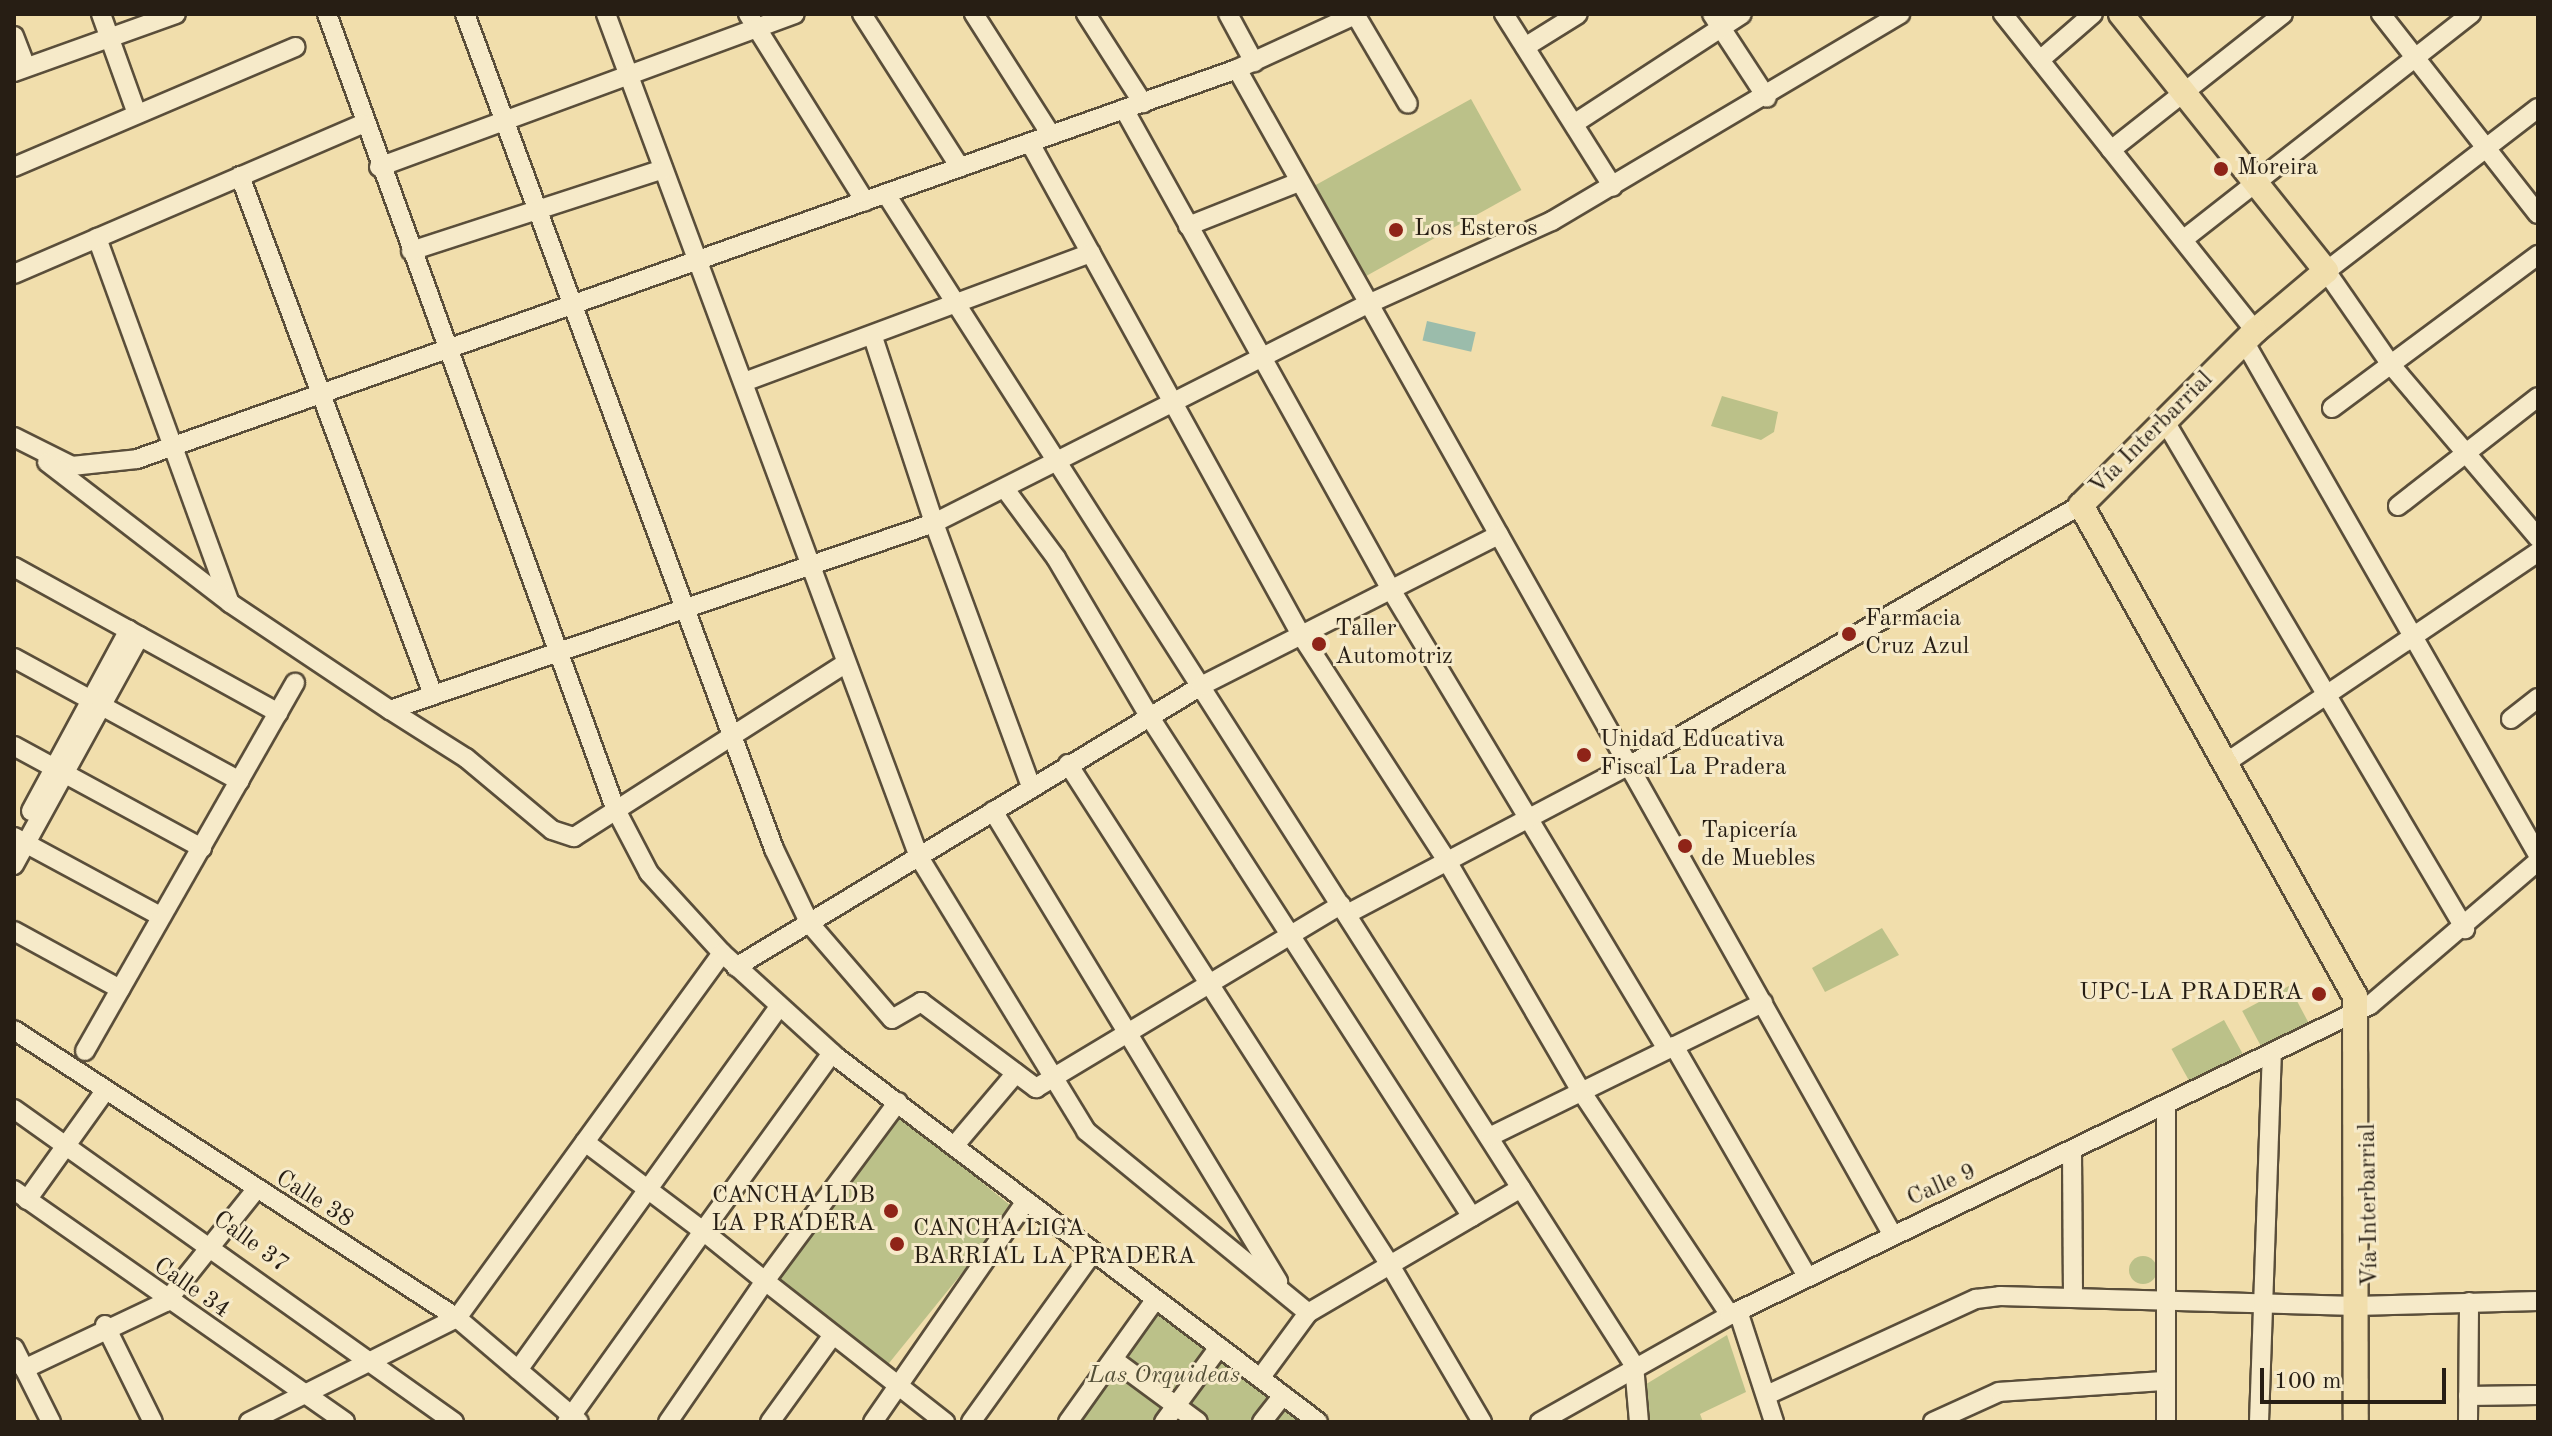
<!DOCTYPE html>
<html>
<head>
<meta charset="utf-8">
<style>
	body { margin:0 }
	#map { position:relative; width:2552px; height:1436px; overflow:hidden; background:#f1deac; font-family:"Old Standard TT",serif }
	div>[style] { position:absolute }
	.green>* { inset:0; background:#bbc189; transform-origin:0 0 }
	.round { border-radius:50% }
	.water>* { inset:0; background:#9bbcab; transform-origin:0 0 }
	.roads { filter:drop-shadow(2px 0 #5a4e3a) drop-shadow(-2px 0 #5a4e3a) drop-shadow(0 2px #5a4e3a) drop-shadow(0 -2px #5a4e3a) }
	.minor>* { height:18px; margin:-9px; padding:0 9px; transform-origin:9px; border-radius:9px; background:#f6eac9 }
	.major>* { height:24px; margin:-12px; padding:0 12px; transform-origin:12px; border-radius:12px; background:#f1deac }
	.dots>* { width:22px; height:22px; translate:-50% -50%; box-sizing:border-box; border:4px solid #f6eac9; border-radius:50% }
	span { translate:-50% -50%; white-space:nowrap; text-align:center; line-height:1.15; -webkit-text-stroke:6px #f6eac9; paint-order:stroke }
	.poi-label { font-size:24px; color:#271e14 }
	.left { translate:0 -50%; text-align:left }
	.right { translate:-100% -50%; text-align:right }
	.street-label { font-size:24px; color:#271e14 }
	.park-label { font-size:24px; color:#534f37; font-style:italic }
	.frame { position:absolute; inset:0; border:16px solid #271e14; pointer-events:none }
	.scale { position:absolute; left:2260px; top:1368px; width:186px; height:36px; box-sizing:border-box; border:4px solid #271e14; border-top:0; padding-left:10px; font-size:24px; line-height:28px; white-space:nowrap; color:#271e14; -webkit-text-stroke:6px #f6eac9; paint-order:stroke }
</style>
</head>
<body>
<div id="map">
	<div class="green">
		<div style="left:1471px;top:99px;width:104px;height:178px;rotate:61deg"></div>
		<div style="clip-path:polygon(1722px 396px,1778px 412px,1774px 432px,1761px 440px,1711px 426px)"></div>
		<div style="clip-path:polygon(1882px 928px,1899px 955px,1825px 992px,1812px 968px)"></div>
		<div style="left:2289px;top:986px;width:42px;height:53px;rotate:62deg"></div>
		<div style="left:2224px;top:1020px;width:38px;height:60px;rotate:61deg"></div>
		<div style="left:900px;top:1116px;width:147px;height:203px;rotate:39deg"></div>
		<div class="round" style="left:2129px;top:1256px;width:28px;height:28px"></div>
		<div style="clip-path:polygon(1154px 1312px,1301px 1422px,1074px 1422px)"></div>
		<div style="clip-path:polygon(1727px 1335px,1746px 1392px,1700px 1414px,1703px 1422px,1645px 1422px,1643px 1386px)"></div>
	</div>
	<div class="water">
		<div style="left:1427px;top:321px;width:50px;height:20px;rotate:13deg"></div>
	</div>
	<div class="roads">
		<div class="minor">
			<div style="left:101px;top:14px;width:106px;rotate:70.2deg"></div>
			<div style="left:327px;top:14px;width:845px;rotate:70.06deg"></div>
			<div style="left:615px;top:808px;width:73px;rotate:62.4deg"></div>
			<div style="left:649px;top:873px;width:108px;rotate:47.6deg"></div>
			<div style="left:722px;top:953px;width:153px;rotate:42.3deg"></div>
			<div style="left:835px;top:1056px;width:606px;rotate:37.15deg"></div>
			<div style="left:465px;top:14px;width:890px;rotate:69.69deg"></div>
			<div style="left:774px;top:849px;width:83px;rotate:64.4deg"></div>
			<div style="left:810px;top:924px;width:125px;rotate:49.2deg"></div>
			<div style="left:892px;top:1019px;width:34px;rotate:-30deg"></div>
			<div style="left:921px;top:1002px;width:144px;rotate:36.8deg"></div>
			<div style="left:1036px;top:1088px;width:356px;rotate:-31deg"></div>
			<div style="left:606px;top:14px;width:899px;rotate:69.63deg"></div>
			<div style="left:919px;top:857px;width:321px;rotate:58.6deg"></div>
			<div style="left:1086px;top:1131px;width:287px;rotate:39.3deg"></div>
			<div style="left:748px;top:14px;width:221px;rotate:58deg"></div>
			<div style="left:862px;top:14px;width:182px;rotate:57.4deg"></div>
			<div style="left:974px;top:14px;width:143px;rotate:57.5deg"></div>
			<div style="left:1086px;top:14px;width:106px;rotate:57.4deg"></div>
			<div style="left:1228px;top:14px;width:55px;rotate:61.6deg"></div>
			<div style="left:1355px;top:14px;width:104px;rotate:59.5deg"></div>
			<div style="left:1504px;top:14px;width:204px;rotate:57.8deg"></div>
			<div style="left:1712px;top:14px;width:100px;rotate:56.8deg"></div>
			<div style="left:2003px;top:14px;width:405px;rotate:51.5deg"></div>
			<div style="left:2381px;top:14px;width:254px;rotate:51.9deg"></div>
			<div style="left:14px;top:36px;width:33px;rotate:69deg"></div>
			<div style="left:1525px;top:47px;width:62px;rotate:-31.9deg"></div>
			<div style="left:2040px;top:60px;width:70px;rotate:-41deg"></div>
			<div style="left:1237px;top:69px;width:1337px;rotate:60.65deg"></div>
			<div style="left:14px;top:72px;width:172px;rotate:-19.7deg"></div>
			<div style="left:2538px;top:108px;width:267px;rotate:142.4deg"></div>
			<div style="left:2326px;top:271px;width:114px;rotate:55.3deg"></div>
			<div style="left:2391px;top:365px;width:227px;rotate:49.6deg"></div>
			<div style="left:1124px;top:109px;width:554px;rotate:60.94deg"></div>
			<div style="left:1393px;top:593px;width:532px;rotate:59deg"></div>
			<div style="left:1575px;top:123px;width:199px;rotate:-33.1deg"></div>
			<div style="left:1030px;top:143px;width:562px;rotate:61.15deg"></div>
			<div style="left:1301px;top:635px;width:269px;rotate:57.1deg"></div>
			<div style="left:1447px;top:861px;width:266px;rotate:59.8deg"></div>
			<div style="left:1581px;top:1091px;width:269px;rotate:56.4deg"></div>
			<div style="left:2111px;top:150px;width:219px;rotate:-38.3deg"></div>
			<div style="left:14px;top:167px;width:306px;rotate:-23.1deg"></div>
			<div style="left:379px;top:167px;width:443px;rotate:-20.2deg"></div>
			<div style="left:240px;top:176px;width:551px;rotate:69.59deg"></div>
			<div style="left:886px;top:194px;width:1390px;rotate:57.43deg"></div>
			<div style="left:1634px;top:1365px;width:57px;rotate:85deg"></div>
			<div style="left:1188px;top:226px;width:119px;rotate:-21.6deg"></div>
			<div style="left:97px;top:238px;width:388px;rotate:70deg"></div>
			<div style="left:2184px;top:239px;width:365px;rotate:-38.1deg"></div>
			<div style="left:411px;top:251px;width:265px;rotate:-18deg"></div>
			<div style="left:14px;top:274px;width:379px;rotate:-23.3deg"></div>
			<div style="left:873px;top:337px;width:196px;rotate:71.8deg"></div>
			<div style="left:934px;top:523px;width:486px;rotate:-26.8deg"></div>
			<div style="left:1368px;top:304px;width:202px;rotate:-24.3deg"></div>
			<div style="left:1552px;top:221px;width:405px;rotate:-30.7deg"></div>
			<div style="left:2244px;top:341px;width:592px;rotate:60.23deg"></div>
			<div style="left:744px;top:382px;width:370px;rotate:-20.4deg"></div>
			<div style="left:2332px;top:408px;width:257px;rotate:-36.6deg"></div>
			<div style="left:2166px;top:423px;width:588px;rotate:59.42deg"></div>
			<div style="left:14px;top:437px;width:65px;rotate:26.6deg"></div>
			<div style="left:72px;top:466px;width:65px;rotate:-6.1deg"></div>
			<div style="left:137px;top:459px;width:1167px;rotate:-19.52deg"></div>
			<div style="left:1237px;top:69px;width:132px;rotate:-24.6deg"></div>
			<div style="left:47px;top:462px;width:231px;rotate:37.6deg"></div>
			<div style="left:230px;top:603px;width:192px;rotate:33.8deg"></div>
			<div style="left:390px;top:710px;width:575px;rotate:-18.97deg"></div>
			<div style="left:934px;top:523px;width:281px;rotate:69.8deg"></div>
			<div style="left:1005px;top:489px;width:86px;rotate:53.5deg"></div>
			<div style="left:1056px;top:558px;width:183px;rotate:59.5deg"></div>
			<div style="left:1149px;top:716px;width:596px;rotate:57.19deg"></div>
			<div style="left:2398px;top:506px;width:177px;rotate:-37.9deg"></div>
			<div style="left:14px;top:567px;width:302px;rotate:28.9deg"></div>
			<div style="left:14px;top:658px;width:257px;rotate:28.6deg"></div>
			<div style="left:390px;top:710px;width:90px;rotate:32.3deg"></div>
			<div style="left:466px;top:758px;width:112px;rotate:39.9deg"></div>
			<div style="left:552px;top:830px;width:23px;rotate:18deg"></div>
			<div style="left:574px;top:837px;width:321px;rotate:-32.6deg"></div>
			<div style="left:2511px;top:719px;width:34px;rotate:-38deg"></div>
			<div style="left:14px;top:746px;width:214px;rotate:28.5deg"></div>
			<div style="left:1068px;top:764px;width:596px;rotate:57.27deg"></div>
			<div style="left:1390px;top:1265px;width:182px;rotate:59.6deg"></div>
			<div style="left:2224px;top:764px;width:379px;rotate:-34deg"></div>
			<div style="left:31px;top:811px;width:206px;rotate:-61.6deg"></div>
			<div style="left:993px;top:811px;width:550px;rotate:58.77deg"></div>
			<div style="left:14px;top:837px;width:166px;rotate:28.4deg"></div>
			<div style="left:14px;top:865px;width:261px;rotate:-61.2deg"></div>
			<div style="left:1347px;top:914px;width:322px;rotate:-27.8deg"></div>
			<div style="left:1632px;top:764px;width:518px;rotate:-29.98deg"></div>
			<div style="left:14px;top:931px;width:121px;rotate:28.7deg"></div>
			<div style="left:736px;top:967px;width:543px;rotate:-31.14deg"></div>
			<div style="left:1201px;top:686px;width:334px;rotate:-26.9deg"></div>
			<div style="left:14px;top:1030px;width:528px;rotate:33.03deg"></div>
			<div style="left:457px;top:1318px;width:160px;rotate:40.4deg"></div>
			<div style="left:1674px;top:1046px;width:266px;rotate:60deg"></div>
			<div style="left:85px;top:1051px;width:424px;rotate:-60.3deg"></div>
			<div style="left:832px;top:1053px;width:220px;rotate:125.9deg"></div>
			<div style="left:703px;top:1231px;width:80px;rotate:38.9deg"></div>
			<div style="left:765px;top:1281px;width:223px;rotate:-53.4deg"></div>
			<div style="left:2166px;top:1106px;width:316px;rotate:90deg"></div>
			<div style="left:14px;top:1109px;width:540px;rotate:35.43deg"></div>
			<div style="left:1491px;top:1136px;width:303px;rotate:-26.1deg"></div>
			<div style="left:955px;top:1145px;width:94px;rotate:-49.7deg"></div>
			<div style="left:2072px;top:1152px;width:142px;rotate:89.6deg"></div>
			<div style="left:14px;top:1190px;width:404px;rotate:35deg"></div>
			<div style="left:27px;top:1200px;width:130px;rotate:-54.4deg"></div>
			<div style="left:1738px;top:1311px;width:117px;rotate:72deg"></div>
			<div style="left:105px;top:1325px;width:108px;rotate:63.7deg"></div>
			<div style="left:14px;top:1348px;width:83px;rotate:63.4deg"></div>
			<div style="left:1114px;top:1360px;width:104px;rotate:36.4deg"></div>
			<div style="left:24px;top:1369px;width:157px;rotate:-25.3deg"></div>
			<div style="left:166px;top:1302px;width:142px;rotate:-51.3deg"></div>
			<div style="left:518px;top:1370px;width:448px;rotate:-54.3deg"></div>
			<div style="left:1261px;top:1377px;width:79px;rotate:-53.7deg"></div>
			<div style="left:1308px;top:1313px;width:247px;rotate:-30.4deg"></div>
			<div style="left:1769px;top:1394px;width:228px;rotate:-24.7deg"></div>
			<div style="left:1976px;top:1299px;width:24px;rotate:-7deg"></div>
			<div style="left:2000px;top:1296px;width:356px;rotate:1.6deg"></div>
			<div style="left:2356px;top:1306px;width:182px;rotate:-1.6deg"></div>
			<div style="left:2468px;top:1396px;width:70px;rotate:-0.8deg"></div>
			<div style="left:249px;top:1422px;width:233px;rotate:-26.6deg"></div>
			<div style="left:457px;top:1318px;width:451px;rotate:-54deg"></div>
			<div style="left:567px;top:1422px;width:234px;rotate:-54.5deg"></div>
			<div style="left:703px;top:1231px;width:148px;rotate:-143deg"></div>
			<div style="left:668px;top:1422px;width:171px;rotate:-55.5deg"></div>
			<div style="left:765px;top:1281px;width:229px;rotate:38.1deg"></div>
			<div style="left:770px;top:1422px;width:107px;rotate:-54.1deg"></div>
			<div style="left:873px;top:1422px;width:269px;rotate:-55.3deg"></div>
			<div style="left:971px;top:1422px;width:209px;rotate:-54.3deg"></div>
			<div style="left:1068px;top:1422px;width:150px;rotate:-54.5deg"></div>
			<div style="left:1164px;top:1422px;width:93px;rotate:-53.7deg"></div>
			<div style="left:1262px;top:1422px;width:34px;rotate:-52deg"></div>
			<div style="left:1540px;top:1422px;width:218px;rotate:-29.4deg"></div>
			<div style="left:1730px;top:1315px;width:711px;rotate:-25.84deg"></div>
			<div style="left:2370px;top:1005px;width:221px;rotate:-40.6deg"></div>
			<div style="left:1933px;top:1422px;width:72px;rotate:-24.4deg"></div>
			<div style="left:1999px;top:1392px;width:167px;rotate:-3.8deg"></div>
			<div style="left:2259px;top:1422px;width:365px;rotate:-88deg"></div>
			<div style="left:2468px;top:1422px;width:120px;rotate:-89.5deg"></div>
		</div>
		<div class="major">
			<div style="left:2121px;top:14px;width:329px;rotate:51.4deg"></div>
			<div style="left:2326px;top:271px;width:93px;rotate:139.8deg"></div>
			<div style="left:2255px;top:331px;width:246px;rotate:135deg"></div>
			<div style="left:2081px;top:505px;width:562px;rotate:60.84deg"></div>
			<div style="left:2355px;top:996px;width:426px;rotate:89.9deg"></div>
		</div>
	</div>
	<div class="dots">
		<div style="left:2221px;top:169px;background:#8f2418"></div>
		<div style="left:1396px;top:230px;background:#8f2418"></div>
		<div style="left:1849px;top:634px;background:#8f2418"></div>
		<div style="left:1319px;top:644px;background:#8f2418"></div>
		<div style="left:1584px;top:755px;background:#8f2418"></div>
		<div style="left:1685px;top:846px;background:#8f2418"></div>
		<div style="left:2319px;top:994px;background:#8f2418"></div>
		<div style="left:891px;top:1211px;background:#8f2418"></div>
		<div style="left:897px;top:1244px;background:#8f2418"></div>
	</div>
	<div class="poi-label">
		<span class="left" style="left:2237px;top:169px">Moreira</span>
		<span class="left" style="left:1414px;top:230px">Los Esteros</span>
		<span class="left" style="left:1865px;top:634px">Farmacia<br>Cruz Azul</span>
		<span class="left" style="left:1335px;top:644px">Taller<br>Automotriz</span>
		<span class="left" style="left:1600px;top:755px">Unidad Educativa<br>Fiscal La Pradera</span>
		<span class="left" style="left:1701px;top:846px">Tapicería<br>de Muebles</span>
		<span class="right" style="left:2303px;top:994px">UPC-LA PRADERA</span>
		<span class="right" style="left:875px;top:1211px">CANCHA LDB<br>LA PRADERA</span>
		<span class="left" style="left:913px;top:1244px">CANCHA LIGA<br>BARRIAL LA PRADERA</span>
	</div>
	<div class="street-label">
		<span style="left:2152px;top:434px;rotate:-45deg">Vía Interbarrial</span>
		<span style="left:1942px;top:1186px;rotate:-24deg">Calle 9</span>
		<span style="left:314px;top:1200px;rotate:32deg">Calle 38</span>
		<span style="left:2370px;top:1205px;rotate:-91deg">Vía Interbarrial</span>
		<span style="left:250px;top:1243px;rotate:36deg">Calle 37</span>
		<span style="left:191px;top:1289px;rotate:35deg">Calle 34</span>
	</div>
	<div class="park-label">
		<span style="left:1164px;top:1377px">Las Orquideas</span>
	</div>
	<div class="frame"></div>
	<div class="scale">100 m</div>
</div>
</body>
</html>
